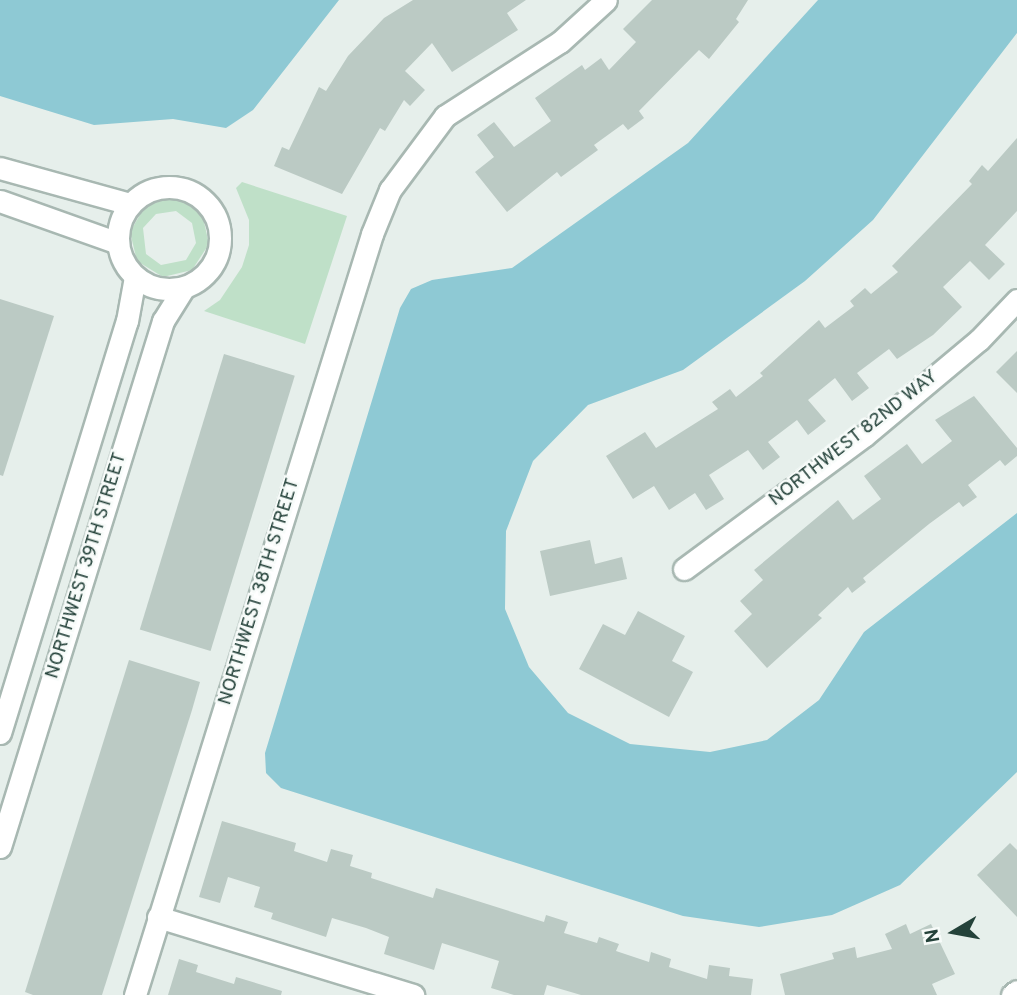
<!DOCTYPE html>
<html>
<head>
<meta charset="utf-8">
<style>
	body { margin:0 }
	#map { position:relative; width:1017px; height:995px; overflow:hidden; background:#e6efeb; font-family:Overpass,sans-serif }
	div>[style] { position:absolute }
	.green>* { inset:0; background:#bfe0c8 }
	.water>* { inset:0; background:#8ec9d4 }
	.building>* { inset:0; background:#bbcac4; transform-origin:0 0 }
	.roads { filter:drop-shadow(2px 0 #a8b8b2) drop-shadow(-2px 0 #a8b8b2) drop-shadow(0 2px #a8b8b2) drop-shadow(0 -2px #a8b8b2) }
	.minor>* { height:21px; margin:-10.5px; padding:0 10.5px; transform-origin:10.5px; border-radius:10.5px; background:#fff }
	.minor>.ring { margin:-10.5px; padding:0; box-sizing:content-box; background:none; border:21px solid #fff; border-radius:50% }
	span { translate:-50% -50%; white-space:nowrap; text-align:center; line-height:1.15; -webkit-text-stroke:5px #f7fbf9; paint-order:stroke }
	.street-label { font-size:19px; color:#24423a }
	.north { position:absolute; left:919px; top:897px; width:70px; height:70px; -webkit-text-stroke:5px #f7fbf9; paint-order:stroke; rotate:260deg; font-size:19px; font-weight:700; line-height:28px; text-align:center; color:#24423a }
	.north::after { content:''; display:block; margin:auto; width:24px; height:32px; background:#24423a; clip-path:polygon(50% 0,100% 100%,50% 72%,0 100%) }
</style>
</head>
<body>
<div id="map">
	<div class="green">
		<div style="clip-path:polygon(242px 182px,347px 216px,305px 344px,204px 311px,220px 300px,242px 267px,249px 245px,249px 220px,236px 188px)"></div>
		<div style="clip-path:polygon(evenodd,174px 197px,202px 213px,209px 244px,192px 270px,163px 277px,137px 261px,130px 232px,145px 206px,174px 197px,176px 211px,192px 223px,196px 243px,186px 260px,161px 265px,146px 254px,143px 228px,156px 214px,176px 211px)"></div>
	</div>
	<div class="water">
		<div style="clip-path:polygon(0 0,339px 0,253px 110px,226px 128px,173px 119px,94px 125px,0 96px)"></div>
		<div style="clip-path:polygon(818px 0,1017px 0,1017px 33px,873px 220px,805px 281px,683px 370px,588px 405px,533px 461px,506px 531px,505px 609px,529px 667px,568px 713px,630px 744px,710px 752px,767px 740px,819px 700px,864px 632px,1017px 513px,1017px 772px,900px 885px,832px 915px,759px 927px,683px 916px,281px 788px,266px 773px,265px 753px,400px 308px,411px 289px,432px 280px,512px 268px,688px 143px)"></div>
	</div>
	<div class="building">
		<div style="clip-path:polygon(413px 0,526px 0,507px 13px,518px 30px,452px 72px,432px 43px,405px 71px,425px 90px,410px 106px,404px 100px,385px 131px,380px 128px,342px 194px,274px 166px,282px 147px,289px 150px,319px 87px,326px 91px,348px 56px,384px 18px)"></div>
		<div style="clip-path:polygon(652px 0,748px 0,736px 19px,739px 22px,709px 59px,699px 50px,639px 111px,644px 118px,628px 130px,623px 124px,594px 145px,598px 150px,561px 177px,557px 172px,507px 212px,475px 172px,494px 157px,477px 135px,494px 122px,514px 147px,551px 121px,535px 98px,582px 65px,585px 70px,601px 58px,609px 70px,636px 42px,623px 29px)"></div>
		<div style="clip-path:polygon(1017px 138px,1017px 211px,985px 245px,1005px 264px,989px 280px,970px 261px,943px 287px,962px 307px,933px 335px,897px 359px,889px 349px,857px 373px,869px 388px,852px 401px,835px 378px,808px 400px,826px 421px,808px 435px,797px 420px,768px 442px,780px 457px,763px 470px,748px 450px,709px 475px,724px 499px,706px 510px,695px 493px,669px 510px,654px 486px,633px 499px,606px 456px,645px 432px,656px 448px,718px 409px,712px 402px,730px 389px,736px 397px,763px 376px,760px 373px,819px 320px,825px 328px,854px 306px,850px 301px,865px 288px,871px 294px,898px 272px,892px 266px,972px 184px,969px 181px,982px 165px,988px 171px)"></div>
		<div style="clip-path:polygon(0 299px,54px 316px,3px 476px,0 475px)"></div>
		<div style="clip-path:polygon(1017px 351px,1017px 393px,996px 372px)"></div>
		<div style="left:224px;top:354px;width:74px;height:288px;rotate:17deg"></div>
		<div style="clip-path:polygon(974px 396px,1017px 448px,1017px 456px,1005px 466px,1000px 460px,968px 485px,977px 497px,963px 507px,959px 502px,929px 524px,863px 578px,866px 582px,852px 593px,848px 587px,818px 615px,822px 618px,767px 668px,734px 631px,752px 614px,740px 601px,763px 580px,754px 570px,838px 500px,853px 520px,881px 499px,864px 476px,907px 444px,922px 464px,952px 441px,935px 420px)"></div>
		<div style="clip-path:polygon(590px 540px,595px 564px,622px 557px,627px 579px,550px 596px,540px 551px)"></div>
		<div style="clip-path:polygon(638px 611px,685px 636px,672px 661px,693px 672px,669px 717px,579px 669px,603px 624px,625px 635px)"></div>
		<div style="clip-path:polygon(129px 660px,200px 682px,192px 710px,102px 995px,33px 995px,25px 992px)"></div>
		<div style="clip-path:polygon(222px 821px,296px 843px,294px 851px,327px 862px,331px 849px,353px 855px,350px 866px,372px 873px,371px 878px,433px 898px,436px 888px,544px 922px,546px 915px,568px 922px,564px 933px,597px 943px,599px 937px,619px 944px,616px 951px,649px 962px,651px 952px,671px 959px,669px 967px,707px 979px,709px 965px,730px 968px,729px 976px,753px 979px,751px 995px,581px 995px,547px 985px,544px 995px,514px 995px,491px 988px,499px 961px,442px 943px,434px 970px,384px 954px,389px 937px,366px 928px,332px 918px,326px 937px,271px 919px,273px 913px,254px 907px,260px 887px,228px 877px,220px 903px,199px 897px)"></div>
		<div style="clip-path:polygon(1010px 843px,1017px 850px,1017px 917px,977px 875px)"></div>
		<div style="clip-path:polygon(906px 924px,910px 934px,931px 924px,955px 974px,932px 984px,937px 995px,785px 995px,780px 974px,834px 959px,832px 953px,855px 947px,857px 958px,892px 949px,885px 934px)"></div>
		<div style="clip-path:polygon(179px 959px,198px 965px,196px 972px,234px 984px,236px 977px,282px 991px,281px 995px,168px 995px)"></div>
	</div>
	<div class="roads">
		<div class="minor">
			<div style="left:0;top:168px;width:135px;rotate:15.5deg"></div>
			<div class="ring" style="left:118px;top:187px;width:81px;height:81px"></div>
			<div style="left:0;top:201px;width:125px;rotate:19.6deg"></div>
			<div style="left:684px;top:569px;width:224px;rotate:-36.5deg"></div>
			<div style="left:864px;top:436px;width:150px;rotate:-39.9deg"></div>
			<div style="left:979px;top:340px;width:55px;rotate:-46.5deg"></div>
			<div style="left:0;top:733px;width:431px;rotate:-72.9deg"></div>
			<div style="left:127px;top:321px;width:45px;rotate:-79.7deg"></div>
			<div style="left:0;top:847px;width:551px;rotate:-72.78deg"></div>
			<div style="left:163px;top:321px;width:38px;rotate:-58deg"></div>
			<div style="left:158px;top:917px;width:267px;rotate:17deg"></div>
			<div style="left:135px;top:995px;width:797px;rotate:-72.7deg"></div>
			<div style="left:372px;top:234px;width:48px;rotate:-67.8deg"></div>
			<div style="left:390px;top:190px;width:92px;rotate:-53.4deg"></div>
			<div style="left:445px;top:116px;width:137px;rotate:-32.8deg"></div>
			<div style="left:560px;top:42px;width:62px;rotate:-42.4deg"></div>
			<div style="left:1012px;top:995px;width:6px;rotate:-39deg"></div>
		</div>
	</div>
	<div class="street-label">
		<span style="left:854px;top:439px;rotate:-38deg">NORTHWEST 82ND WAY</span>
		<span style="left:87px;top:566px;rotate:-73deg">NORTHWEST 39TH STREET</span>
		<span style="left:260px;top:592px;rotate:-73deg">NORTHWEST 38TH STREET</span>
	</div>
	<div class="north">N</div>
</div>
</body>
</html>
